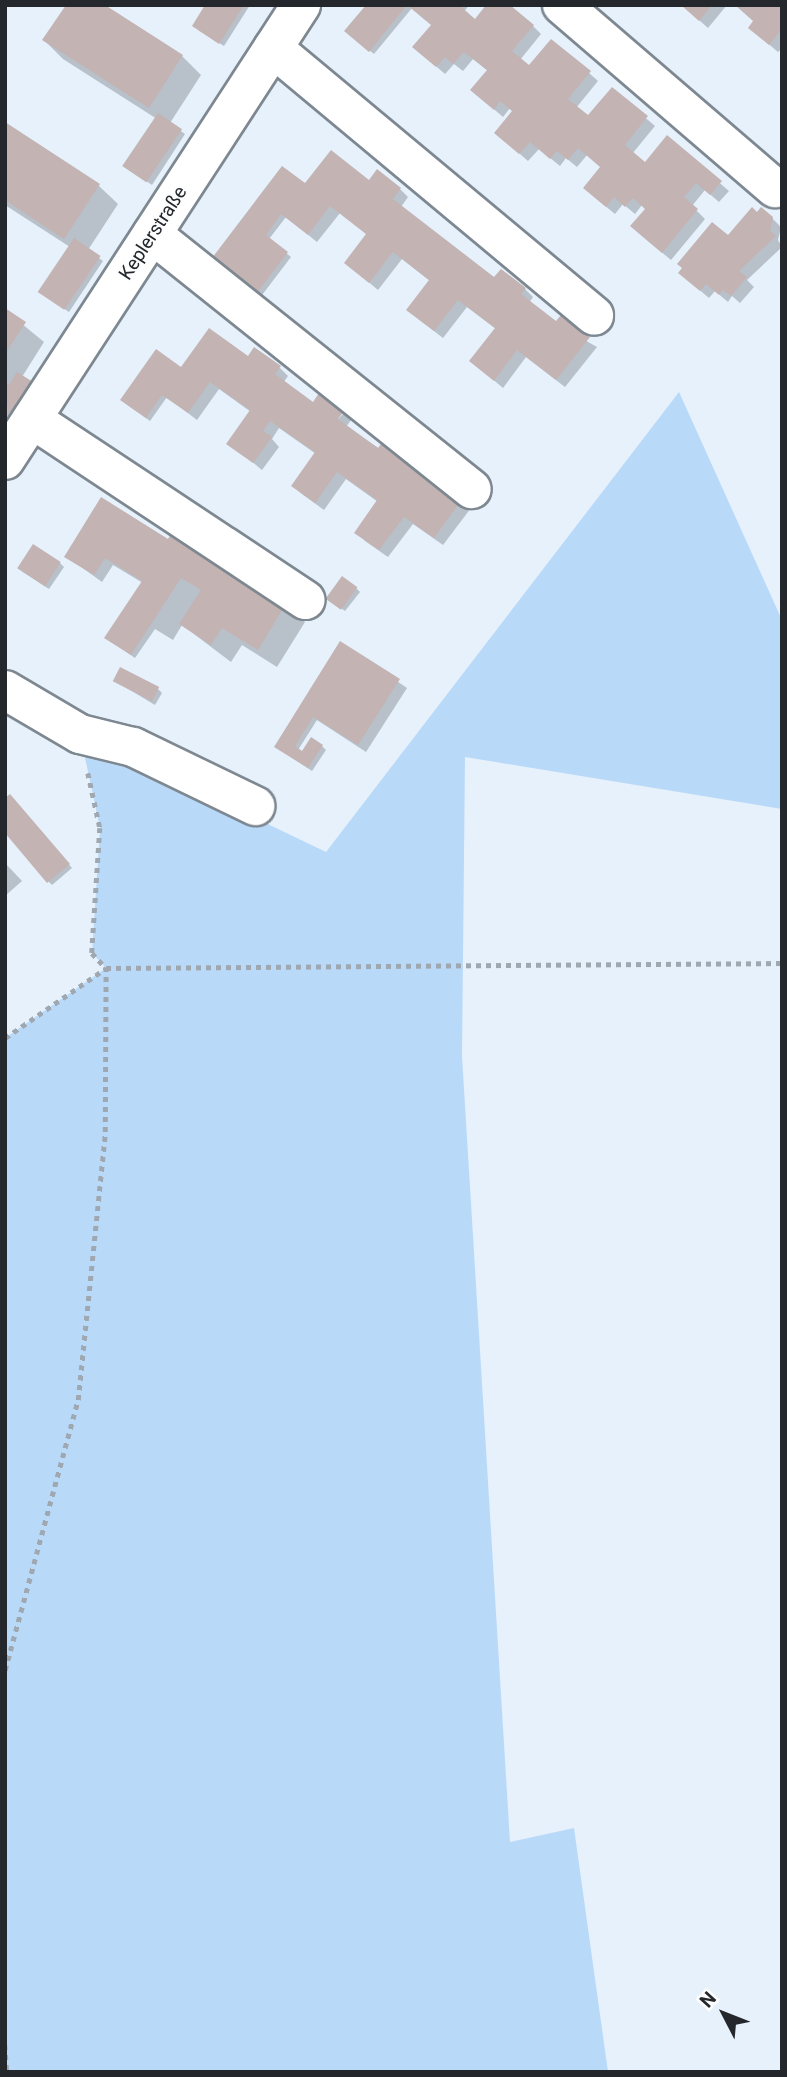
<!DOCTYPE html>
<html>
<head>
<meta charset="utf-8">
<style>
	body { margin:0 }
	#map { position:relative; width:787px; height:2077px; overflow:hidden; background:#e6f1fc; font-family:Roboto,sans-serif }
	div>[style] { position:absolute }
	.green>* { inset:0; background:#b9d9f9 }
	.shadow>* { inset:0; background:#0003 }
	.building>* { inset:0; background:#c3b3b2; transform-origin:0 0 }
	.path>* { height:4.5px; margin-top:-2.25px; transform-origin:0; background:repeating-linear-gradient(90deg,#9fa8b0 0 5px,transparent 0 10px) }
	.roads { filter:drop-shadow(2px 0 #7e8891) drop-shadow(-2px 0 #7e8891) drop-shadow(0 2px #7e8891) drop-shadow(0 -2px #7e8891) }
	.minor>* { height:38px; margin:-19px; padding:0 19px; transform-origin:19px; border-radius:19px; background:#fff }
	span { translate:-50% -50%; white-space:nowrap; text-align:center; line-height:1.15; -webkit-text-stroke:5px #fdfdfd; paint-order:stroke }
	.street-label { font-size:19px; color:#24282c }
	.frame { position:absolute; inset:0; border:7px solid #24282c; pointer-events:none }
	.north { position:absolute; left:689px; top:1979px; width:70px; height:70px; -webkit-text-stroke:5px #fdfdfd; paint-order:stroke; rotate:312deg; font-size:19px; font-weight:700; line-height:28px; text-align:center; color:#24282c }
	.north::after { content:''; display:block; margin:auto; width:24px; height:32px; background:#24282c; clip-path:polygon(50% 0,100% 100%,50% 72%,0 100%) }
</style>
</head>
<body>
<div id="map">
	<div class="green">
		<div style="clip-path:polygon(679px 392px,782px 620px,782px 809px,465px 757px,462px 1056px,510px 1842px,574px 1828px,608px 2072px,5px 2072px,5px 1038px,106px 968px,92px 953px,100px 828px,80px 734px,326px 852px)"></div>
	</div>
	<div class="shadow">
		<div style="clip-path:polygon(103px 5px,182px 56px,201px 75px,170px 123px,185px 134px,152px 185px,126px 167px,157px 119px,63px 59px,44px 40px)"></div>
		<div style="clip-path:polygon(207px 5px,250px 5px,224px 46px,198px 30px)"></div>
		<div style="clip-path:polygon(368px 5px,469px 5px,464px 12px,475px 21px,533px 26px,541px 34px,520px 60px,529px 68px,589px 73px,598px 81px,576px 108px,588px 118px,612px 89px,655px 126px,632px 154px,646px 165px,667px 138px,729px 191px,719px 202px,705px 190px,692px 206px,705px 219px,671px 260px,641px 235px,647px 209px,642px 205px,635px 214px,623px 204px,615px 214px,593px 196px,602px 167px,587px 155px,577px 167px,566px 158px,560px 166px,539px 149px,528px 161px,505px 141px,514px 112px,510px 108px,503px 117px,481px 98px,488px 71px,473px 59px,463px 71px,454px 64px,445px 74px,423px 55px,432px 25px,412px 8px,374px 54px,350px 35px)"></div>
		<div style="clip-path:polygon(682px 5px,727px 5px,708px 28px)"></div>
		<div style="clip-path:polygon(782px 5px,782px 48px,778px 52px,759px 36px,755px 22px)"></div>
		<div style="clip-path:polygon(5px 124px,99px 186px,118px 204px,88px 250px,103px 261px,69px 312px,44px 295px,70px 247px,5px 205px)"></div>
		<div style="clip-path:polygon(369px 182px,400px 189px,408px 197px,401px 207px,495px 280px,525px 289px,533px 297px,529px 303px,556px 324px,597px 347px,565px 387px,526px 357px,503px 388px,471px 361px,496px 329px,467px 307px,443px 338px,417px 318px,430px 281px,402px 259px,378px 290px,346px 263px,368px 235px,340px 213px,317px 242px,286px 217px,269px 239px,291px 257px,259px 299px,215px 265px,305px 186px)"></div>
		<div style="clip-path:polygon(757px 214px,772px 218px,781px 227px,778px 240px,782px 247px,747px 280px,754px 287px,740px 303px,732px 296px,728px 302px,715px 291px,709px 298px,689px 281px)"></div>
		<div style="clip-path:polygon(5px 310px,44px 342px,22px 377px,41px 390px,13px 419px,5px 415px)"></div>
		<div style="clip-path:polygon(248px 358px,280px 368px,288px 376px,283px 383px,332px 425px,344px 413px,351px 420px,346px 427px,471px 508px,443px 545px,413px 524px,388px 557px,365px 541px,357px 532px,378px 502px,346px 479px,324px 510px,302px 494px,293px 485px,316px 454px,279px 428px,272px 439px,279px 447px,262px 470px,229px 443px,251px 412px,219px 389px,197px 420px,167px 397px,150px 421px,126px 404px,182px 370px)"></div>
		<div style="clip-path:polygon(169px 541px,286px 603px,305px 622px,277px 667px,242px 645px,231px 662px,182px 625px,173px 640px,155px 629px,135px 658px,110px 641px,143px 583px,113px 565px,102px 582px,66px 556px)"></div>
		<div style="clip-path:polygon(60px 563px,64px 567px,49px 589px,23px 572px)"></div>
		<div style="clip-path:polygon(356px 588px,360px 592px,345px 611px,331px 601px)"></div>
		<div style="clip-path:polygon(341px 643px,407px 688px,366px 752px,317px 720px,298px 750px,303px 753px,322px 746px,326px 750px,312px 771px,280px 750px)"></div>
		<div style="clip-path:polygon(115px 681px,158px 689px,162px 693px,155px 705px)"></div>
		<div style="clip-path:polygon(14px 800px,72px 868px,52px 885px,48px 881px)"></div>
		<div style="clip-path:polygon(5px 863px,22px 881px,5px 896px)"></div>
	</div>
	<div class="building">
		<div style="clip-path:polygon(66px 5px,105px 5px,183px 55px,149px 108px,42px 40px)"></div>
		<div style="clip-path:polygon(205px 5px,244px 5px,219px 44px,192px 26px)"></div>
		<div style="clip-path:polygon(366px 5px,459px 5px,475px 19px,486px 5px,510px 5px,534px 25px,512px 51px,529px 65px,551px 39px,591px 71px,568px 99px,588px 115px,612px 87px,648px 116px,625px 145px,645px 162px,667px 135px,722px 181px,710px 195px,696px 183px,684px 197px,698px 209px,662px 253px,630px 226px,645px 209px,633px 198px,625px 207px,614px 197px,606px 207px,583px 188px,600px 167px,578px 148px,568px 160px,557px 151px,550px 159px,530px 142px,519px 154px,494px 133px,512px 111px,500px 101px,494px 110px,470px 90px,487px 70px,464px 52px,453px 64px,445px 57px,436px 67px,412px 47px,431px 25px,407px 5px,369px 52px,344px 31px)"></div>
		<div style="clip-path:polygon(681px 5px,712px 5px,699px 21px)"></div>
		<div style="clip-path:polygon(735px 5px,782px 5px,782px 29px,769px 45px,748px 28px,753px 21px)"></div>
		<div style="left:158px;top:113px;width:29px;height:64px;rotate:34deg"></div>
		<div style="clip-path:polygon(5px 122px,100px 184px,64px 239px,5px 200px)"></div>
		<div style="clip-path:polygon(331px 150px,369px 180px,377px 169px,401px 188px,393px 199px,494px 277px,501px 269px,526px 288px,521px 294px,556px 321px,561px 315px,590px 337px,556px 380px,517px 350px,494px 381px,469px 361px,495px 328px,458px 300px,434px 331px,406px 310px,429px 280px,393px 252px,369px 283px,344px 263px,366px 234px,330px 206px,308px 235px,281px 214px,266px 235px,288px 252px,254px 297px,209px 262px,282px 166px,305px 183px)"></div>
		<div style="clip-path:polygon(752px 207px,757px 212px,761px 207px,773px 217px,770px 231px,776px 236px,739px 271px,747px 277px,731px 296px,723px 290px,719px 295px,706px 284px,700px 291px,678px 273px,682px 268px,677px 264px,712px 222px,728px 235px)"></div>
		<div style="left:74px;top:238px;width:32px;height:65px;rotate:34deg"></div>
		<div style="clip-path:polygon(5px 308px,26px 322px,5px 354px)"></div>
		<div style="clip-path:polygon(209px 328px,248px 356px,254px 347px,281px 366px,275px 374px,313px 402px,319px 393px,344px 411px,338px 419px,378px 448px,383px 441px,463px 498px,434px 538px,404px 517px,379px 550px,354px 533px,377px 500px,337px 472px,315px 503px,291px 486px,315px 452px,270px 421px,263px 431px,272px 437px,253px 463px,226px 444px,250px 410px,210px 382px,188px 413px,162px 395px,146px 418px,120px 400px,156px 349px,181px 367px)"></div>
		<div style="clip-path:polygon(17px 372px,38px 385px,30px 397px,23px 393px,9px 417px,5px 383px,9px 385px)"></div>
		<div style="clip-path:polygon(101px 497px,168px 539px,173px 531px,287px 602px,258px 650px,222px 628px,211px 645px,179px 624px,201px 590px,181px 578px,131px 655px,104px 638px,142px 581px,105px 558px,94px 575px,64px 557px)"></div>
		<div style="left:33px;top:544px;width:33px;height:29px;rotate:33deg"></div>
		<div style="left:342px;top:576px;width:19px;height:28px;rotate:36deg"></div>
		<div style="clip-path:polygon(340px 641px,400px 679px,358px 745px,313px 717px,295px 746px,302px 751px,311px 737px,323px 745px,308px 768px,274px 747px)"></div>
		<div style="left:120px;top:667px;width:44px;height:16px;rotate:27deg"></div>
		<div style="clip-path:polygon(10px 794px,70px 864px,47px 883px,5px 833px,5px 798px)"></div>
	</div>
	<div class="path">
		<div style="left:88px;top:773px;width:56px;rotate:77.7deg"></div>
		<div style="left:100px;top:828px;width:125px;rotate:93.7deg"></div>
		<div style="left:92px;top:953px;width:21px;rotate:47deg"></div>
		<div style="left:106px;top:968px;width:676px;rotate:-0.42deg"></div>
		<div style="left:5px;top:1038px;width:123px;rotate:-34.7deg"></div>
		<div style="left:5px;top:1670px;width:280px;rotate:-74.9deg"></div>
		<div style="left:78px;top:1400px;width:269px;rotate:-84.2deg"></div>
		<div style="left:105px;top:1132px;width:164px;rotate:-89.7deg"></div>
		<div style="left:5px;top:2045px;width:27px;rotate:86deg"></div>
	</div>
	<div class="roads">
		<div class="minor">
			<div style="left:562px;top:5px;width:281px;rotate:40.7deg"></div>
			<div style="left:273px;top:48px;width:418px;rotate:39.8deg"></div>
			<div style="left:152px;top:234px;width:409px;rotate:38.6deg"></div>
			<div style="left:32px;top:419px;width:328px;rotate:33.5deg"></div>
			<div style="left:5px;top:460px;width:543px;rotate:-56.95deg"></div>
			<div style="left:5px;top:690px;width:87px;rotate:30.4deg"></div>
			<div style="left:80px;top:734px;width:55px;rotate:13.8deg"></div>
			<div style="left:133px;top:747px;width:136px;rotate:25.8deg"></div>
		</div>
	</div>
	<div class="street-label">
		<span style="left:153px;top:233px;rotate:-57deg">Keplerstraße</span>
	</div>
	<div class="frame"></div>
	<div class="north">N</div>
</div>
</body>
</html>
